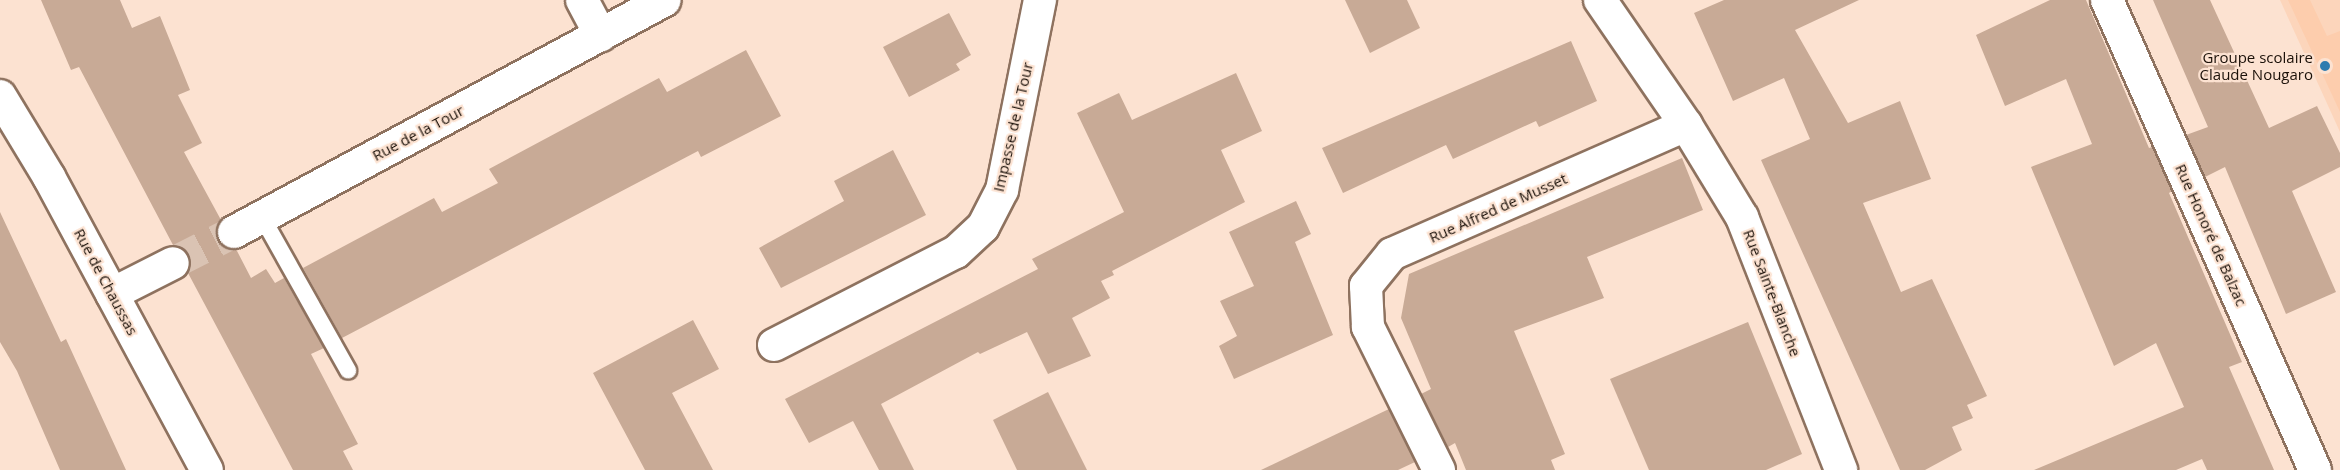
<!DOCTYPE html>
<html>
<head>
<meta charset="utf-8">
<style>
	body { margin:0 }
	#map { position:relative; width:2340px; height:470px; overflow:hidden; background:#fce2d1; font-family:"Open Sans",sans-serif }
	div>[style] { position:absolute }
	.built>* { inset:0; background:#fcd5bb }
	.green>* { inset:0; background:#fdcdad }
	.building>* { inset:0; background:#c8aa96 }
	.street-tunnel>* { height:32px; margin-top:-16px; transform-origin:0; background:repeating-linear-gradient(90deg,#dac3b3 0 32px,transparent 0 48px) }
	.roads { filter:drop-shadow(2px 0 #8e725f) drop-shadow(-2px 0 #8e725f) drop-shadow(0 2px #8e725f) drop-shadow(0 -2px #8e725f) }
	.lane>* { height:16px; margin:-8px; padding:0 8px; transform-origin:8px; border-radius:8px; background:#fff }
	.street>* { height:32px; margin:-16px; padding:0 16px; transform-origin:16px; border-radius:16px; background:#fff }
	.dots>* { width:16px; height:16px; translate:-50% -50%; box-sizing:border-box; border:3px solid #fce2d1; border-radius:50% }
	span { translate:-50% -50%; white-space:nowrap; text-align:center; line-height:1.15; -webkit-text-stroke:4.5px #fce2d1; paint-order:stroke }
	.poi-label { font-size:15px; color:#1b1109 }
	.right { translate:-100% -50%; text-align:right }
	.street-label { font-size:15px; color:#1b1109 }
</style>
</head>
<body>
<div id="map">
	<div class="built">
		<div style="clip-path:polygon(2280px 0,2340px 0,2340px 132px)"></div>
	</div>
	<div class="green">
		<div style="clip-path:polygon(2288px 0,2310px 0,2327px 36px,2340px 31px,2340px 112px)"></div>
	</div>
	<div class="building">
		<div style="clip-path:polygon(41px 0,120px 0,132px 28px,160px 16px,190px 90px,178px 95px,202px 143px,184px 152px,221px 220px,216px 231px,218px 240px,225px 248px,236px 249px,251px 278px,266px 269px,275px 283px,284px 278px,324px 348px,311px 354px,358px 444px,343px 451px,353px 470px,293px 470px,188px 273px,189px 254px,173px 245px,79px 67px,71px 70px)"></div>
		<div style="clip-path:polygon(1345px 0,1407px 0,1420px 28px,1370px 53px)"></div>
		<div style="clip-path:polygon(1724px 0,1859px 0,1795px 30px,1848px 123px,1900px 101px,1931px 179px,1863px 203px,1901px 292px,1932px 279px,1987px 396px,1967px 405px,1973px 418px,1952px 427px,1962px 450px,1925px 470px,1900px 470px,1761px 160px,1810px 139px,1784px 78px,1733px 101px,1694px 13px)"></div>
		<div style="clip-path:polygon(2050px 0,2086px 0,2149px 148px,2152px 147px,2172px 191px,2169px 193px,2242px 362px,2229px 367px,2274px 470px,2207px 470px,2202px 459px,2176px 470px,2034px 470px,2184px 407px,2156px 343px,2114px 366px,2031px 167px,2092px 144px,2066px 79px,2005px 106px,1976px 35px)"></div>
		<div style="clip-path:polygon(2153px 0,2210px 0,2269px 128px,2317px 106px,2340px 153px,2340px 167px,2292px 191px,2336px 292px,2286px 314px,2225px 167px,2205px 177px,2186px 135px,2208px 127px)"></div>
		<div style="clip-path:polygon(949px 13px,971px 55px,956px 64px,960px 70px,909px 97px,883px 47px)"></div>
		<div style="clip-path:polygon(1571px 41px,1597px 101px,1539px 127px,1536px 121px,1453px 159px,1446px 145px,1343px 193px,1322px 148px)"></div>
		<div style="clip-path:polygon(746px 50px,781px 116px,701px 157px,698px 151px,342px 338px,303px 268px,434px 198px,442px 212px,498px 183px,489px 169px,659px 78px,667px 92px)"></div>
		<div style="clip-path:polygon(1236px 73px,1262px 131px,1221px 150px,1245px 202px,1112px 271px,1114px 275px,1101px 281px,1110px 298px,1072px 318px,1091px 356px,1048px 374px,1027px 332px,980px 354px,978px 352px,881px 404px,914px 470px,879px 470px,853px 421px,809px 443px,785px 399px,1038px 269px,1032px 259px,1124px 212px,1077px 113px,1119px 93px,1132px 120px)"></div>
		<div style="clip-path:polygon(893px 150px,926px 215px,781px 288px,759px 248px,844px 201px,834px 181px)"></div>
		<div style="clip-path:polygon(1682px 158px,1703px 210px,1587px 257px,1604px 298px,1514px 331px,1565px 454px,1551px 460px,1555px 470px,1466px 470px,1455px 443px,1448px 447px,1421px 394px,1431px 389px,1401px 318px,1409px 274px)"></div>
		<div style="clip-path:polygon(1296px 201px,1311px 234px,1295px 242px,1333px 335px,1234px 379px,1219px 346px,1237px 336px,1220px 301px,1254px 286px,1229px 232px)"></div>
		<div style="clip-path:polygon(0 212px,61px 342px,66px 339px,126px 470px,60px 470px,17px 371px,0 342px)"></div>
		<div style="clip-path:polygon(693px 320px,719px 369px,672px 393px,713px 470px,645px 470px,593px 373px)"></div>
		<div style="clip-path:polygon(1748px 322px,1802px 454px,1766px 470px,1649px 470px,1610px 379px)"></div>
		<div style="clip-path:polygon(1048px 392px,1087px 470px,1017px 470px,993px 420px)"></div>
		<div style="clip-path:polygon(1389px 409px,1415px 462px,1398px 470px,1261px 470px)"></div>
	</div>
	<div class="street-tunnel">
		<div style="left:173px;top:263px;width:68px;rotate:-26.9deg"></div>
	</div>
	<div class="roads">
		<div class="lane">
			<div style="left:262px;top:217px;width:176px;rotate:60.7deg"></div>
		</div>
		<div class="street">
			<div style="left:582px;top:0;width:40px;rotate:62deg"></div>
			<div style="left:2107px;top:0;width:514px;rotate:66.13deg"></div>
			<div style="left:0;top:96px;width:95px;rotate:58.8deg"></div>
			<div style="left:49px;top:177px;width:333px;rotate:61.7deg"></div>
			<div style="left:1686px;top:125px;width:108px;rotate:58.7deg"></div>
			<div style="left:1742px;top:217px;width:272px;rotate:68.6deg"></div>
			<div style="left:234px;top:232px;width:489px;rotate:-28.3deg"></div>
			<div style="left:112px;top:294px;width:68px;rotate:-26.9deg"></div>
			<div style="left:774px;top:345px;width:204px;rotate:-27.1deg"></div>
			<div style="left:956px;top:252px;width:37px;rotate:-43deg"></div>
			<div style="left:983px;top:227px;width:42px;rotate:-62.8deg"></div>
			<div style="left:1002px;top:190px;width:194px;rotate:-78.7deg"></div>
			<div style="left:1439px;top:470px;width:160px;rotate:-116.4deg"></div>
			<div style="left:1368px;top:327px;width:41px;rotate:-92.8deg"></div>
			<div style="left:1366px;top:286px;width:41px;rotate:-50.9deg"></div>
			<div style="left:1392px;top:254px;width:321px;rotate:-23.7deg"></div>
			<div style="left:1686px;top:125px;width:152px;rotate:-124.5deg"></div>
		</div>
	</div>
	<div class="dots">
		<div style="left:2325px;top:66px;background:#2f7caf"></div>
	</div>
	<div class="poi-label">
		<span class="right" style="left:2313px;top:66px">Groupe scolaire<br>Claude Nougaro</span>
	</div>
	<div class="street-label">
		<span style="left:1013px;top:127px;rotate:-77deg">Impasse de la Tour</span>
		<span style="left:418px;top:133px;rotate:-28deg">Rue de la Tour</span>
		<span style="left:1498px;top:208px;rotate:-24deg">Rue Alfred de Musset</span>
		<span style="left:2211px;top:235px;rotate:66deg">Rue Honoré de Balzac</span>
		<span style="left:106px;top:282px;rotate:62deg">Rue de Chaussas</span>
		<span style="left:1772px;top:293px;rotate:69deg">Rue Sainte-Blanche</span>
	</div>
</div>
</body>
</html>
